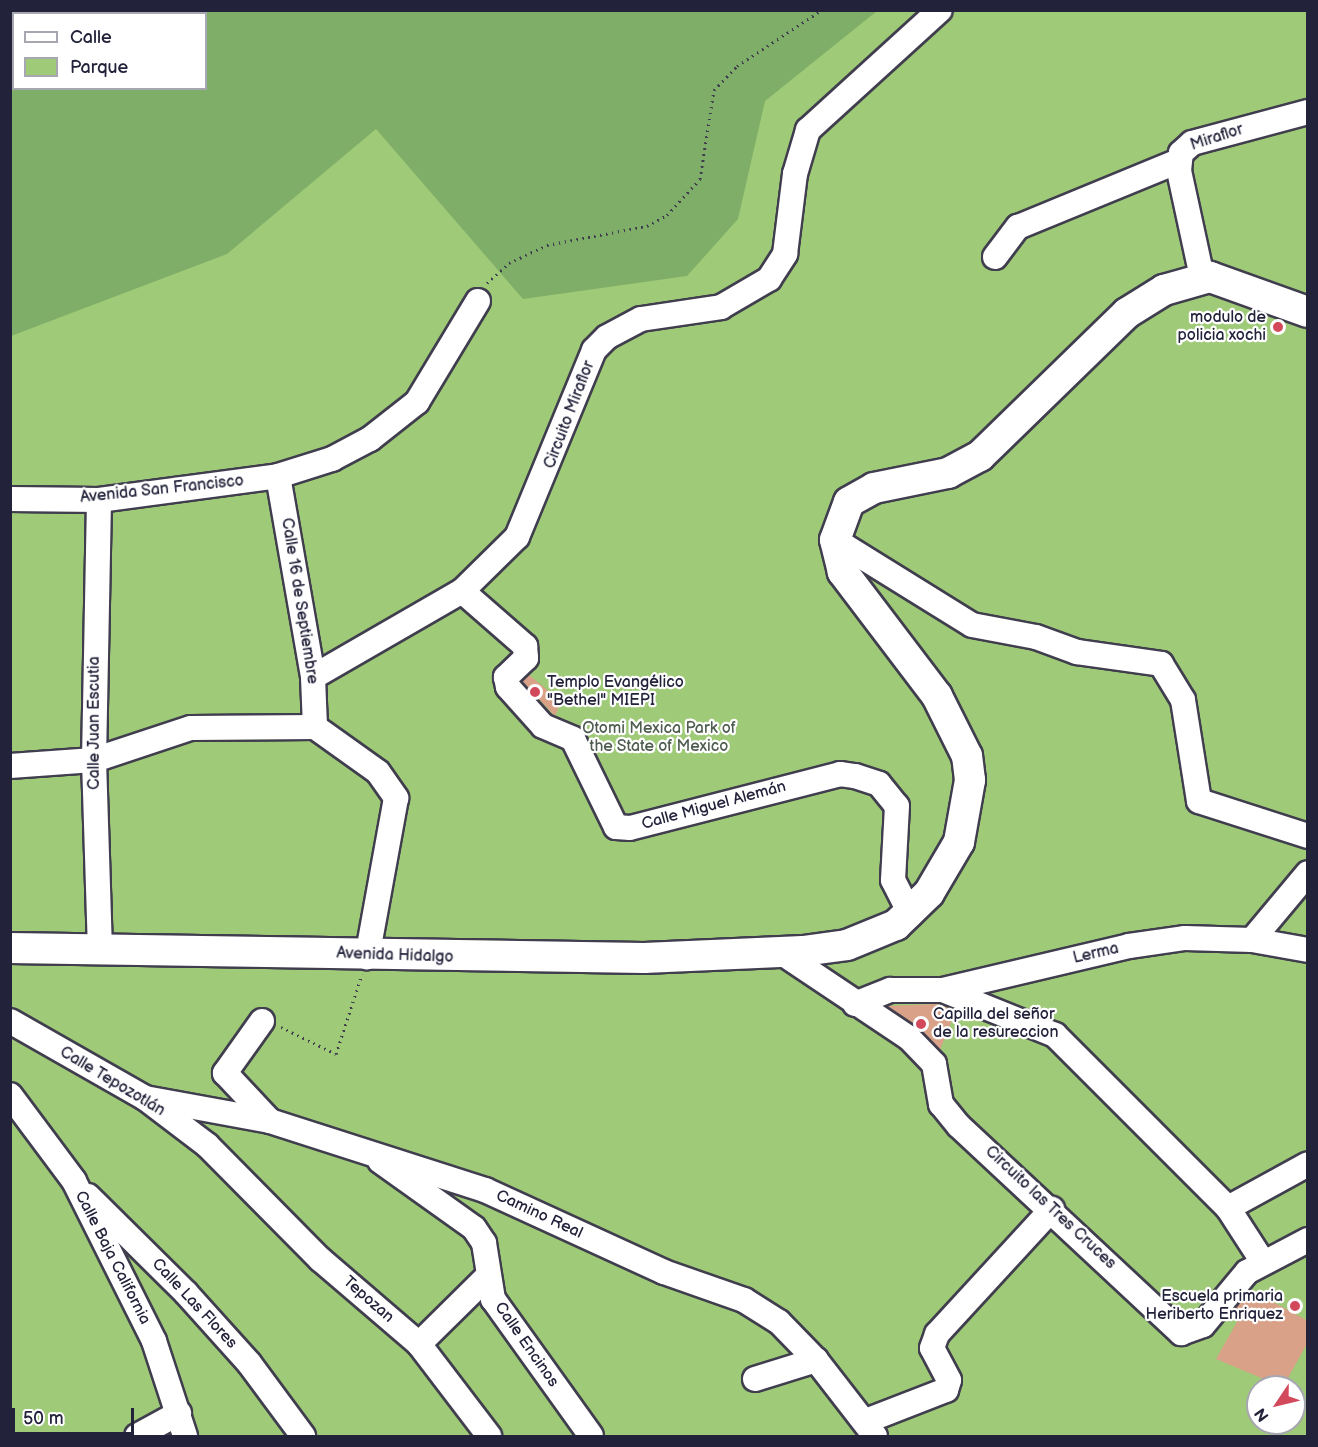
<!DOCTYPE html>
<html>
<head>
<meta charset="utf-8">
<style>
	body { margin:0 }
	#map { position:relative; width:1318px; height:1447px; overflow:hidden; background:#e9deba; font-family:"Balsamiq Sans",sans-serif }
	div>[style] { position:absolute }
	.green>* { inset:0; background:#9fca77 }
	.forest>* { inset:0; background:#7fae68 }
	.building>* { inset:0; background:#d9a187 }
	.path>* { height:3px; margin-top:-1.5px; transform-origin:0; background:repeating-linear-gradient(90deg,#403e4e 0 1.5px,transparent 0 6px) }
	.roads { filter:drop-shadow(2px 0 #403e4e) drop-shadow(-2px 0 #403e4e) drop-shadow(0 2px #403e4e) drop-shadow(0 -2px #403e4e) }
	.minor>* { height:24px; margin:-12px; padding:0 12px; transform-origin:12px; border-radius:12px; background:#fff }
	.major>* { height:30px; margin:-15px; padding:0 15px; transform-origin:15px; border-radius:15px; background:#fff }
	.dots>* { width:16px; height:16px; translate:-50% -50%; box-sizing:border-box; border:3px solid #fff; border-radius:50% }
	span { translate:-50% -50%; white-space:nowrap; text-align:center; line-height:1.15; -webkit-text-stroke:4.5px #fff; paint-order:stroke }
	.street-label { font-size:16px; color:#22223b }
	.poi-label { font-size:16px; color:#22223b }
	.right { translate:-100% -50%; text-align:right }
	.left { translate:0 -50%; text-align:left }
	.park-label { font-size:16px; color:#4e5d50 }
	.frame { position:absolute; inset:0; border:12px solid #22223b; pointer-events:none }
	.legend { position:absolute; left:12px; top:12px; width:195px; height:78px; box-sizing:border-box; background:#fff; border:2px solid #a7a7b1; margin:0; padding:8px 10px; list-style:none; font-size:18px; color:#22223b }
	.legend li { display:flex; align-items:center; gap:12px; height:30px }
	.legend b { width:30px; border:2px solid #a7a7b1 }
	.north { position:absolute; left:1246px; top:1375px; width:60px; height:60px; box-sizing:border-box; background:#fff; border:2px solid #a7a7b1; border-radius:50%; rotate:235deg; font-size:16px; font-weight:700; line-height:24px; text-align:center; color:#22223b }
	.north::after { content:''; display:block; margin:auto; width:21px; height:27px; background:#d1495b; clip-path:polygon(50% 0,100% 100%,50% 72%,0 100%) }
	.scale { position:absolute; left:12px; top:1408px; width:122px; height:27px; box-sizing:border-box; border:3px solid #22223b; border-top:0; padding-left:8px; font-size:18px; line-height:21px; white-space:nowrap; color:#22223b; -webkit-text-stroke:4px #fff; paint-order:stroke }
</style>
</head>
<body>
<div id="map">
	<div class="green">
		<div style="clip-path:polygon(evenodd,10px 11px,1307px 11px,1307px 1436px,11px 1436px,10px 11px,14px 14px,206px 14px,206px 88px,14px 88px,14px 14px,10px 11px,1258px 1387px,1294px 1387px,1294px 1423px,1258px 1423px,1258px 1387px)"></div>
	</div>
	<div class="forest">
		<div style="clip-path:polygon(evenodd,11px 10px,877px 10px,877px 11px,765px 101px,738px 219px,687px 276px,523px 299px,376px 129px,227px 254px,11px 336px,11px 10px,14px 14px,206px 14px,206px 88px,14px 88px,14px 14px)"></div>
	</div>
	<div class="building">
		<div style="clip-path:polygon(529px 675px,561px 701px,555px 716px,522px 681px)"></div>
		<div style="clip-path:polygon(937px 1004px,956px 1010px,940px 1050px,887px 1006px)"></div>
		<div style="clip-path:polygon(1251px 1290px,1308px 1321px,1308px 1342px,1283px 1387px,1216px 1359px,1238px 1320px,1230px 1315px)"></div>
	</div>
	<div class="path">
		<div style="left:487px;top:283px;width:30px;rotate:-42deg"></div>
		<div style="left:509px;top:263px;width:42px;rotate:-25.3deg"></div>
		<div style="left:547px;top:245px;width:102px;rotate:-10.8deg"></div>
		<div style="left:647px;top:226px;width:23px;rotate:-29deg"></div>
		<div style="left:667px;top:215px;width:49px;rotate:-47.5deg"></div>
		<div style="left:700px;top:179px;width:90px;rotate:-81.1deg"></div>
		<div style="left:714px;top:90px;width:33px;rotate:-46deg"></div>
		<div style="left:737px;top:66px;width:102px;rotate:-33.4deg"></div>
		<div style="left:281px;top:1027px;width:61px;rotate:26.1deg"></div>
		<div style="left:336px;top:1054px;width:84px;rotate:-72deg"></div>
	</div>
	<div class="roads">
		<div class="minor">
			<div style="left:995px;top:257px;width:38px;rotate:-53deg"></div>
			<div style="left:1018px;top:227px;width:174px;rotate:-22.3deg"></div>
			<div style="left:1202px;top:277px;width:108px;rotate:-102.2deg"></div>
			<div style="left:1179px;top:171px;width:18px;rotate:-84deg"></div>
			<div style="left:1181px;top:153px;width:15px;rotate:-42deg"></div>
			<div style="left:1192px;top:143px;width:120px;rotate:-15deg"></div>
			<div style="left:278px;top:476px;width:204px;rotate:80.1deg"></div>
			<div style="left:313px;top:677px;width:50px;rotate:87.7deg"></div>
			<div style="left:315px;top:727px;width:77px;rotate:35.5deg"></div>
			<div style="left:378px;top:772px;width:32px;rotate:55deg"></div>
			<div style="left:396px;top:798px;width:162px;rotate:100.3deg"></div>
			<div style="left:10px;top:499px;width:89px;rotate:0.6deg"></div>
			<div style="left:99px;top:500px;width:181px;rotate:-7.6deg"></div>
			<div style="left:278px;top:476px;width:57px;rotate:-17.5deg"></div>
			<div style="left:332px;top:459px;width:43px;rotate:-27.8deg"></div>
			<div style="left:370px;top:439px;width:60px;rotate:-38.2deg"></div>
			<div style="left:417px;top:402px;width:118px;rotate:-58.9deg"></div>
			<div style="left:99px;top:500px;width:260px;rotate:91.1deg"></div>
			<div style="left:94px;top:760px;width:187px;rotate:88.2deg"></div>
			<div style="left:835px;top:540px;width:161px;rotate:31.8deg"></div>
			<div style="left:972px;top:625px;width:65px;rotate:10.6deg"></div>
			<div style="left:1036px;top:637px;width:44px;rotate:20.1deg"></div>
			<div style="left:1077px;top:652px;width:85px;rotate:8.1deg"></div>
			<div style="left:1161px;top:664px;width:42px;rotate:58.6deg"></div>
			<div style="left:1183px;top:700px;width:102px;rotate:81deg"></div>
			<div style="left:1199px;top:801px;width:114px;rotate:17.8deg"></div>
			<div style="left:462px;top:591px;width:84px;rotate:41.1deg"></div>
			<div style="left:525px;top:646px;width:12px;rotate:85deg"></div>
			<div style="left:526px;top:658px;width:28px;rotate:136deg"></div>
			<div style="left:506px;top:677px;width:10px;rotate:79deg"></div>
			<div style="left:508px;top:687px;width:52px;rotate:48.1deg"></div>
			<div style="left:543px;top:726px;width:33px;rotate:23deg"></div>
			<div style="left:573px;top:739px;width:98px;rotate:64deg"></div>
			<div style="left:616px;top:827px;width:14px;rotate:4deg"></div>
			<div style="left:630px;top:828px;width:217px;rotate:-14.4deg"></div>
			<div style="left:840px;top:774px;width:15px;rotate:8deg"></div>
			<div style="left:855px;top:776px;width:25px;rotate:18deg"></div>
			<div style="left:879px;top:784px;width:28px;rotate:51deg"></div>
			<div style="left:897px;top:806px;width:74px;rotate:93.1deg"></div>
			<div style="left:893px;top:880px;width:39px;rotate:63deg"></div>
			<div style="left:313px;top:677px;width:172px;rotate:-30deg"></div>
			<div style="left:462px;top:591px;width:77px;rotate:-44.5deg"></div>
			<div style="left:517px;top:537px;width:202px;rotate:-67.6deg"></div>
			<div style="left:594px;top:350px;width:18px;rotate:-45deg"></div>
			<div style="left:607px;top:337px;width:38px;rotate:-28deg"></div>
			<div style="left:641px;top:319px;width:81px;rotate:-8.5deg"></div>
			<div style="left:721px;top:307px;width:56px;rotate:-30.3deg"></div>
			<div style="left:769px;top:279px;width:30px;rotate:-57deg"></div>
			<div style="left:785px;top:254px;width:81px;rotate:-82.9deg"></div>
			<div style="left:795px;top:174px;width:46px;rotate:-73.5deg"></div>
			<div style="left:808px;top:130px;width:178px;rotate:-42.3deg"></div>
			<div style="left:10px;top:766px;width:84px;rotate:-4.1deg"></div>
			<div style="left:94px;top:760px;width:102px;rotate:-18.3deg"></div>
			<div style="left:191px;top:728px;width:124px;rotate:-0.5deg"></div>
			<div style="left:1252px;top:940px;width:87px;rotate:-50.1deg"></div>
			<div style="left:779px;top:951px;width:156px;rotate:33.8deg"></div>
			<div style="left:909px;top:1038px;width:36px;rotate:46deg"></div>
			<div style="left:934px;top:1064px;width:41px;rotate:80.1deg"></div>
			<div style="left:941px;top:1104px;width:28px;rotate:51deg"></div>
			<div style="left:959px;top:1126px;width:304px;rotate:43deg"></div>
			<div style="left:1181px;top:1333px;width:23px;rotate:-20deg"></div>
			<div style="left:1203px;top:1325px;width:69px;rotate:-50.3deg"></div>
			<div style="left:1247px;top:1272px;width:69px;rotate:-27.7deg"></div>
			<div style="left:943px;top:990px;width:191px;rotate:-13.3deg"></div>
			<div style="left:1129px;top:946px;width:57px;rotate:-8.1deg"></div>
			<div style="left:1185px;top:938px;width:67px;rotate:1.7deg"></div>
			<div style="left:1252px;top:940px;width:57px;rotate:10.1deg"></div>
			<div style="left:855px;top:1004px;width:38px;rotate:-22deg"></div>
			<div style="left:890px;top:990px;width:53px"></div>
			<div style="left:943px;top:990px;width:121px;rotate:21.9deg"></div>
			<div style="left:1055px;top:1035px;width:245px;rotate:45deg"></div>
			<div style="left:1228px;top:1208px;width:64px;rotate:57.1deg"></div>
			<div style="left:10px;top:1021px;width:155px;rotate:29.7deg"></div>
			<div style="left:145px;top:1098px;width:78px;rotate:37.2deg"></div>
			<div style="left:207px;top:1145px;width:162px;rotate:45.3deg"></div>
			<div style="left:321px;top:1260px;width:129px;rotate:40.6deg"></div>
			<div style="left:419px;top:1344px;width:116px;rotate:52.7deg"></div>
			<div style="left:262px;top:1021px;width:64px;rotate:125.4deg"></div>
			<div style="left:225px;top:1073px;width:66px;rotate:46.8deg"></div>
			<div style="left:10px;top:1095px;width:107px;rotate:53.3deg"></div>
			<div style="left:74px;top:1181px;width:179px;rotate:63.4deg"></div>
			<div style="left:154px;top:1341px;width:100px;rotate:71.9deg"></div>
			<div style="left:145px;top:1098px;width:127px;rotate:10.4deg"></div>
			<div style="left:270px;top:1121px;width:226px;rotate:17.8deg"></div>
			<div style="left:485px;top:1190px;width:197px;rotate:24.6deg"></div>
			<div style="left:664px;top:1272px;width:85px;rotate:19.3deg"></div>
			<div style="left:744px;top:1300px;width:41px;rotate:32.2deg"></div>
			<div style="left:779px;top:1322px;width:53px;rotate:45.8deg"></div>
			<div style="left:816px;top:1360px;width:96px;rotate:52.2deg"></div>
			<div style="left:380px;top:1161px;width:115px;rotate:35.5deg"></div>
			<div style="left:474px;top:1228px;width:18px;rotate:56deg"></div>
			<div style="left:484px;top:1243px;width:57px;rotate:80.9deg"></div>
			<div style="left:493px;top:1299px;width:168px;rotate:54.4deg"></div>
			<div style="left:88px;top:1196px;width:138px;rotate:44.7deg"></div>
			<div style="left:186px;top:1293px;width:94px;rotate:48deg"></div>
			<div style="left:249px;top:1363px;width:91px;rotate:53.5deg"></div>
			<div style="left:1228px;top:1208px;width:91px;rotate:-28.8deg"></div>
			<div style="left:419px;top:1344px;width:97px;rotate:-44.6deg"></div>
			<div style="left:755px;top:1379px;width:64px;rotate:-17.3deg"></div>
			<div style="left:866px;top:1421px;width:86px;rotate:-21.2deg"></div>
			<div style="left:946px;top:1390px;width:10px;rotate:-73deg"></div>
			<div style="left:949px;top:1380px;width:36px;rotate:-118deg"></div>
			<div style="left:932px;top:1348px;width:15px;rotate:-70deg"></div>
			<div style="left:937px;top:1334px;width:170px;rotate:-47.4deg"></div>
			<div style="left:137px;top:1436px;width:48px;rotate:-28.7deg"></div>
		</div>
		<div class="major">
			<div style="left:10px;top:948px;width:634px;rotate:0.9deg"></div>
			<div style="left:644px;top:958px;width:159px;rotate:-2.5deg"></div>
			<div style="left:803px;top:951px;width:44px;rotate:-7.8deg"></div>
			<div style="left:847px;top:945px;width:53px;rotate:-22.2deg"></div>
			<div style="left:896px;top:925px;width:46px;rotate:-44.1deg"></div>
			<div style="left:929px;top:893px;width:59px;rotate:-59.5deg"></div>
			<div style="left:959px;top:842px;width:63px;rotate:-79.9deg"></div>
			<div style="left:970px;top:780px;width:24px;rotate:-97deg"></div>
			<div style="left:967px;top:756px;width:67px;rotate:-116.6deg"></div>
			<div style="left:937px;top:696px;width:156px;rotate:-127.2deg"></div>
			<div style="left:843px;top:572px;width:33px;rotate:-104deg"></div>
			<div style="left:835px;top:540px;width:40px;rotate:-69.8deg"></div>
			<div style="left:849px;top:502px;width:29px;rotate:-29deg"></div>
			<div style="left:874px;top:488px;width:76px;rotate:-11.5deg"></div>
			<div style="left:948px;top:473px;width:36px;rotate:-28deg"></div>
			<div style="left:980px;top:456px;width:205px;rotate:-44.2deg"></div>
			<div style="left:1127px;top:313px;width:44px;rotate:-31.9deg"></div>
			<div style="left:1164px;top:290px;width:48px;rotate:-15.8deg"></div>
			<div style="left:1210px;top:277px;width:104px;rotate:19.7deg"></div>
		</div>
	</div>
	<div class="dots">
		<div style="left:1278px;top:327px;background:#d1495b"></div>
		<div style="left:535px;top:692px;background:#d1495b"></div>
		<div style="left:921px;top:1024px;background:#d1495b"></div>
		<div style="left:1295px;top:1306px;background:#d1495b"></div>
	</div>
	<div class="street-label">
		<span style="left:1217px;top:138px;rotate:-18deg">Miraflor</span>
		<span style="left:570px;top:415px;rotate:-69deg">Circuito Miraflor</span>
		<span style="left:162px;top:490px;rotate:-6deg">Avenida San Francisco</span>
		<span style="left:299px;top:601px;rotate:81deg">Calle 16 de Septiembre</span>
		<span style="left:95px;top:723px;rotate:-90deg">Calle Juan Escutia</span>
		<span style="left:714px;top:806px;rotate:-15deg">Calle Miguel Alemán</span>
		<span style="left:1096px;top:954px;rotate:-13deg">Lerma</span>
		<span style="left:395px;top:956px;rotate:2deg">Avenida Hidalgo</span>
		<span style="left:112px;top:1082px;rotate:31deg">Calle Tepozotlán</span>
		<span style="left:1050px;top:1208px;rotate:43deg">Circuito las Tres Cruces</span>
		<span style="left:539px;top:1215px;rotate:25deg">Camino Real</span>
		<span style="left:112px;top:1258px;rotate:63deg">Calle Baja California</span>
		<span style="left:368px;top:1300px;rotate:41deg">Tepozan</span>
		<span style="left:194px;top:1304px;rotate:47deg">Calle Las Flores</span>
		<span style="left:526px;top:1345px;rotate:55deg">Calle Encinos</span>
	</div>
	<div class="poi-label">
		<span class="right" style="left:1266px;top:327px">modulo de<br>policia xochi</span>
		<span class="left" style="left:547px;top:692px">Templo Evangélico<br>"Bethel" MIEPI</span>
		<span class="left" style="left:933px;top:1024px">Capilla del señor<br>de la resureccion</span>
		<span class="right" style="left:1283px;top:1306px">Escuela primaria<br>Heriberto Enriquez</span>
	</div>
	<div class="park-label">
		<span style="left:659px;top:738px">Otomi Mexica Park of<br>the State of Mexico</span>
	</div>
	<div class="frame"></div>
	<ul class="legend">
	<li><b style="height:8px;background:#fff"></b>Calle</li>
	<li><b style="height:16px;background:#9fca77"></b>Parque</li>
	</ul>
	<div class="north">N</div>
	<div class="scale">50 m</div>
</div>
</body>
</html>
